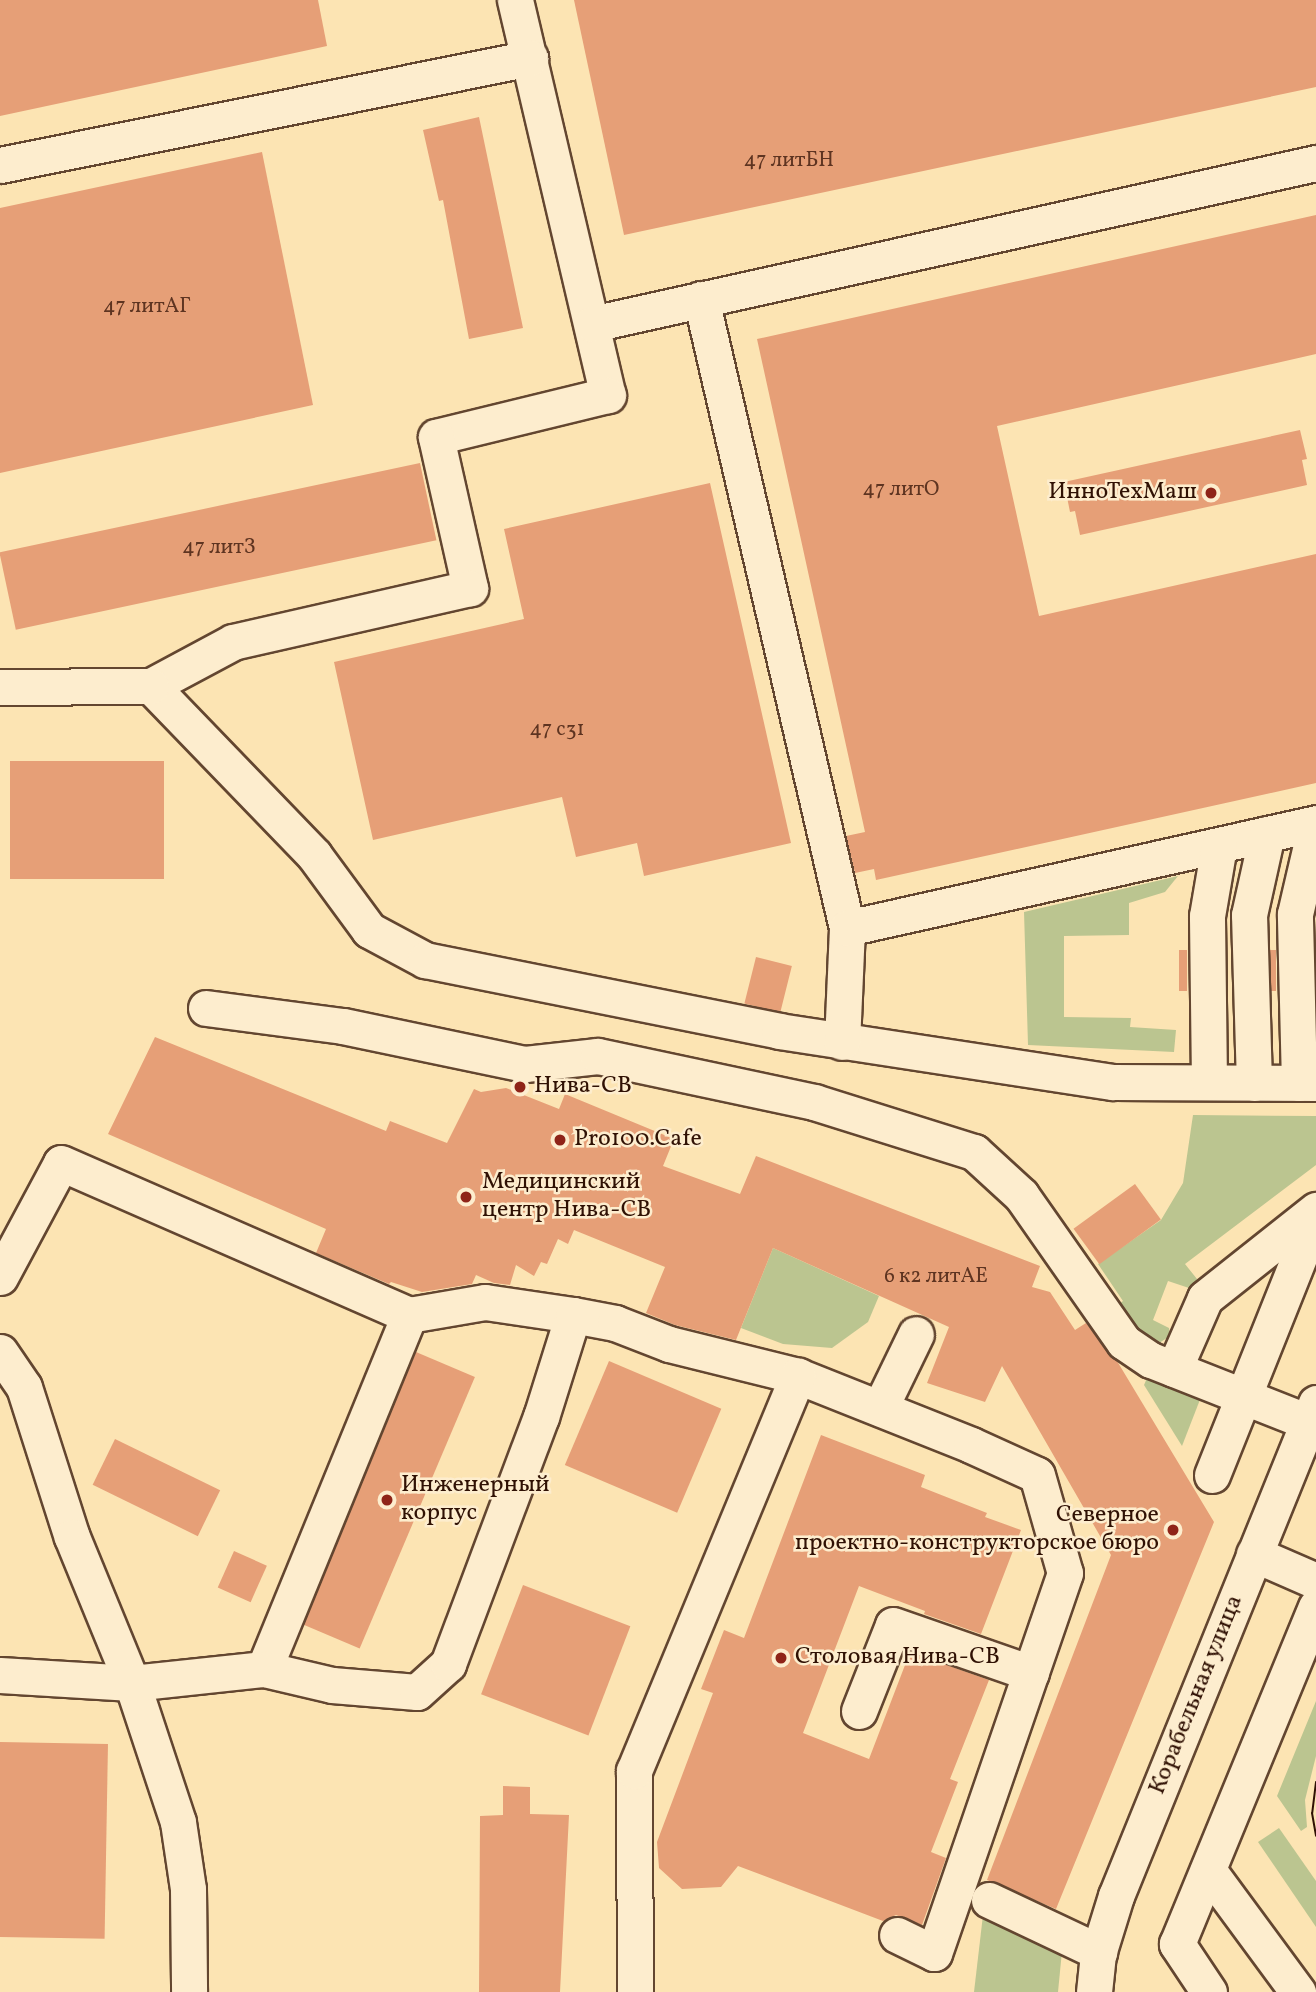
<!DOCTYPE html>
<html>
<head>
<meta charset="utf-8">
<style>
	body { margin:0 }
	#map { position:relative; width:1316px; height:1992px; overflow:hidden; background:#fce4b3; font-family:Vollkorn,serif }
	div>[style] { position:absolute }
	.green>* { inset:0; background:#bbc590 }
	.building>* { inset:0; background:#e69f77; transform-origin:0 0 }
	.roads { filter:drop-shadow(2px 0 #634630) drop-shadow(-2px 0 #634630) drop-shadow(0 2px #634630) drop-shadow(0 -2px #634630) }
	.minor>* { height:35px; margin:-17.5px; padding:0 17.5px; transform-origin:17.5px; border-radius:17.5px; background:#fdedce }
	.tram>* { height:2px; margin:-1px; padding:0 1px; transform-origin:1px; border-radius:1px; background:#301104 }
	.dots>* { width:19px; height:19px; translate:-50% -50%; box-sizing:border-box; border:4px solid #fdedce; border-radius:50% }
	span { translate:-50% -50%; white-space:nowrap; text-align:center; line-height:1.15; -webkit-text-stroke:5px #fdedce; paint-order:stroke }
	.number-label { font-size:21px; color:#5e3421 }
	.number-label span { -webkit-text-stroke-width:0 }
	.poi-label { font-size:24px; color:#301104 }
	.right { translate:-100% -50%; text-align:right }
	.left { translate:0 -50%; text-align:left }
	.street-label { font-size:24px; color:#301104 }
</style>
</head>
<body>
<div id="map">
	<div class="green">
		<div style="clip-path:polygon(1178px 876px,1165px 892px,1129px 903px,1129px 935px,1064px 936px,1064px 1017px,1131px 1018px,1130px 1027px,1176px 1030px,1174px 1052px,1028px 1045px,1024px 912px)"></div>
		<div style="clip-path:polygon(1193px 1115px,1316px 1116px,1316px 1165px,1185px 1264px,1197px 1279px,1193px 1287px,1189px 1288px,1168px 1281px,1153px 1320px,1169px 1328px,1170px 1336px,1156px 1345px,1137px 1336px,1113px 1308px,1123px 1301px,1098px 1264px,1161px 1220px,1183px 1183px)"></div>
		<div style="clip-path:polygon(773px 1248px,879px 1296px,868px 1322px,832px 1348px,783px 1344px,741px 1328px)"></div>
		<div style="clip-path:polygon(1152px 1377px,1201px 1397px,1182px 1446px,1144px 1385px,1147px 1378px)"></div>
		<div style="clip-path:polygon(1316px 1701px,1316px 1756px,1305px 1800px,1307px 1827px,1301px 1831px,1277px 1796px)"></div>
		<div style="clip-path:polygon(1279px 1828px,1316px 1881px,1316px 1927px,1258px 1842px)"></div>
		<div style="clip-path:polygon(983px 1915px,1062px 1951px,1058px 1992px,974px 1992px)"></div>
	</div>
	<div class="building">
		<div style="clip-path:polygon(0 0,318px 0,327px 46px,0 116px)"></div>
		<div style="clip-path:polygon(574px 0,1316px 0,1316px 87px,624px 235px)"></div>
		<div style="clip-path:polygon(479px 117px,523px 328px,469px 339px,443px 200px,439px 201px,423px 130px)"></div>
		<div style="clip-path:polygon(262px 152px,313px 405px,0 473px,0 208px)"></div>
		<div style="clip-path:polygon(1316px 215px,1316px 354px,997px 426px,1039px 616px,1316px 554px,1316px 783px,876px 880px,874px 869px,855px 873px,846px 836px,865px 832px,757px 339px)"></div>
		<div style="clip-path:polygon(1300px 430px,1307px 459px,1302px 460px,1307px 485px,1080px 535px,1075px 511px,1070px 512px,1064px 482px)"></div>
		<div style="left:420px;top:463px;width:79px;height:430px;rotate:78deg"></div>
		<div style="clip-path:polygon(710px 483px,791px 843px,644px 876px,637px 843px,576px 857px,562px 797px,373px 840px,334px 662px,524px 619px,504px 529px)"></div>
		<div style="left:164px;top:761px;width:118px;height:154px;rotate:90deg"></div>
		<div style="left:1179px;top:950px;width:8px;height:41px"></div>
		<div style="left:1270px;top:950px;width:6px;height:41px"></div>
		<div style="left:756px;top:957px;width:37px;height:48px;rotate:14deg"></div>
		<div style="clip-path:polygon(155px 1037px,386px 1131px,390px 1121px,447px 1143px,474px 1089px,481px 1092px,506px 1088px,559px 1109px,565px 1094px,674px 1139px,663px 1166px,740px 1194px,756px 1156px,1040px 1266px,1032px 1287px,1050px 1292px,1075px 1330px,1086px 1323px,1117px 1361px,1214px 1522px,1056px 1909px,987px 1880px,1111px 1555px,1002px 1366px,985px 1402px,927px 1383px,949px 1327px,773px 1248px,736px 1340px,675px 1325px,646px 1313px,665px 1267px,574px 1230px,568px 1244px,558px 1239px,547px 1264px,541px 1262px,534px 1276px,516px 1265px,510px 1285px,494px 1283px,476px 1275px,472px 1284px,422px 1292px,391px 1282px,389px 1284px,316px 1253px,326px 1229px,108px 1134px)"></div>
		<div style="left:1135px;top:1184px;width:44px;height:76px;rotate:54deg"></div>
		<div style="left:416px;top:1352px;width:64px;height:295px;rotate:23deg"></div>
		<div style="left:609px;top:1361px;width:122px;height:113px;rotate:23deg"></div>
		<div style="clip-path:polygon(821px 1435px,925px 1475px,921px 1487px,987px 1513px,985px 1517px,1021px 1530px,981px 1634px,924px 1614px,925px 1611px,859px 1586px,803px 1733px,869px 1759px,910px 1652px,989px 1680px,950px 1779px,958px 1782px,931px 1852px,946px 1858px,922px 1925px,896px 1915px,883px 1921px,738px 1866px,721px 1887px,682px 1889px,659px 1868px,657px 1842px,713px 1693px,701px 1689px,724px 1630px,744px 1638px)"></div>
		<div style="left:115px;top:1439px;width:117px;height:51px;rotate:26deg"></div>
		<div style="left:234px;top:1551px;width:36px;height:40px;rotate:24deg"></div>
		<div style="left:523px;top:1585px;width:115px;height:117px;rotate:21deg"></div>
		<div style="left:0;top:1742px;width:108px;height:195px;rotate:1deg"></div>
		<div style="clip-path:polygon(503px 1786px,530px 1787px,530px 1814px,569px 1815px,560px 1992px,479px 1992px,480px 1816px,503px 1815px)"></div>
	</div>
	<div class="roads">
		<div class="minor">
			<div style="left:515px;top:0;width:406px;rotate:76.8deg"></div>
			<div style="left:608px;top:395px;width:177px;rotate:166.3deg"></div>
			<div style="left:436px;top:437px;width:155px;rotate:77.3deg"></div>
			<div style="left:470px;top:588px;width:243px;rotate:167.2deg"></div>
			<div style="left:233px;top:642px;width:93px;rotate:151.8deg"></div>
			<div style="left:151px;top:686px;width:235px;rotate:46deg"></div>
			<div style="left:314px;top:855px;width:93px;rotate:53.7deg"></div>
			<div style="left:369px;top:930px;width:64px;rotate:28.2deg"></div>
			<div style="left:425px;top:960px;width:361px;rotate:11.3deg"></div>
			<div style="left:779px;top:1031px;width:338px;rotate:8.7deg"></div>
			<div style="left:1113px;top:1082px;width:203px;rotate:0.3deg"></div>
			<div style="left:0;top:165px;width:541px;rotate:-11.41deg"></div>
			<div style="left:701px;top:299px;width:646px;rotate:76.93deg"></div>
			<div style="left:847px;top:928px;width:114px;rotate:92.5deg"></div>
			<div style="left:592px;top:324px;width:742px;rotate:-12.54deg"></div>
			<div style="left:0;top:687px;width:151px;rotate:-0.4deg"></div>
			<div style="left:847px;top:928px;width:481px;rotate:-12.6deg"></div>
			<div style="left:206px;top:1008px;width:138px;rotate:7.5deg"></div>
			<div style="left:343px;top:1026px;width:186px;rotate:11.8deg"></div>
			<div style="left:525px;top:1064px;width:73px;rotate:-6.3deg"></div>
			<div style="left:598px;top:1056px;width:221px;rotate:12deg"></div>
			<div style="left:814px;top:1102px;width:168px;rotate:17.4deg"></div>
			<div style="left:974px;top:1152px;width:64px;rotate:42.5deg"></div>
			<div style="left:1021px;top:1195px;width:179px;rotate:55deg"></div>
			<div style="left:1124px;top:1342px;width:32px;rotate:34deg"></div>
			<div style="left:1151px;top:1360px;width:169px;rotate:21.5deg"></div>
			<div style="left:1209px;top:1082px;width:166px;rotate:-90.7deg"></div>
			<div style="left:1207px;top:916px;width:71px;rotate:-80.3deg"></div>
			<div style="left:1254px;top:1083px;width:168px;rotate:-91.7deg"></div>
			<div style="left:1249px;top:915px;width:83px;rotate:-77.5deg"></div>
			<div style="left:1299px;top:1083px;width:169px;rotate:-91.4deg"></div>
			<div style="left:1295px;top:914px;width:92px;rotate:-76.9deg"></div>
			<div style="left:0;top:1277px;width:129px;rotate:-61.8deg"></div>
			<div style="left:61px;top:1163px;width:380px;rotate:23.6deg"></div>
			<div style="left:0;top:1352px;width:42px;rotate:55.6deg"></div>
			<div style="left:24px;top:1387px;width:157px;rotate:72.3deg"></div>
			<div style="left:72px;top:1537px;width:158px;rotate:67.7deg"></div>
			<div style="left:132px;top:1683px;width:146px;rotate:71.7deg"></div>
			<div style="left:178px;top:1822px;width:68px;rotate:81.5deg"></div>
			<div style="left:188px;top:1889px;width:103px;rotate:89.4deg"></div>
			<div style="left:1174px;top:1369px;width:77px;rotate:-66.4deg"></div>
			<div style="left:1205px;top:1298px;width:142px;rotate:-38.4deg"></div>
			<div style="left:880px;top:1408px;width:82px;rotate:-64.1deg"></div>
			<div style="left:1212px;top:1475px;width:280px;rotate:-68.2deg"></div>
			<div style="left:1254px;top:1554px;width:68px;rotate:23.5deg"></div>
			<div style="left:264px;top:1669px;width:383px;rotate:-67.7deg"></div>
			<div style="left:409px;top:1315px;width:77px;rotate:-9.7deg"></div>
			<div style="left:485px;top:1302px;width:89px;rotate:8.4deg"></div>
			<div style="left:0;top:1675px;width:132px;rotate:3.5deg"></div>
			<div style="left:132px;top:1683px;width:133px;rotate:-6.1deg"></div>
			<div style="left:264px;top:1669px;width:70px;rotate:13.2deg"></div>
			<div style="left:332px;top:1685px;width:85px;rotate:4.7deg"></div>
			<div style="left:417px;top:1692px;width:42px;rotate:-42.1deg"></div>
			<div style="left:448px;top:1664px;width:264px;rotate:-69.4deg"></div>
			<div style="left:541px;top:1417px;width:107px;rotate:-72.6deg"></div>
			<div style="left:573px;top:1315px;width:43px;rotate:10.8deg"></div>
			<div style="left:615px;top:1323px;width:58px;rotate:21.3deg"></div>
			<div style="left:669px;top:1344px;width:133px;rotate:13.9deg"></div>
			<div style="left:798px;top:1376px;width:186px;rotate:21.7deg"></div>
			<div style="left:971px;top:1445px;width:72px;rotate:24.4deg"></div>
			<div style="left:1037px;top:1475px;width:102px;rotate:74.1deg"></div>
			<div style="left:1065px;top:1573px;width:402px;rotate:109deg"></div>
			<div style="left:934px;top:1953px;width:41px;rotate:-154.1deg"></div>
			<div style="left:859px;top:1711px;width:92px;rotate:-68.4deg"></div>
			<div style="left:893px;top:1625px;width:146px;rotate:19.2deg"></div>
			<div style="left:1208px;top:1870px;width:152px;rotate:53.6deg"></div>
			<div style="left:989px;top:1900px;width:122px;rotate:25.3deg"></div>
			<div style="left:635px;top:1992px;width:221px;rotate:-90.3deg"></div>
			<div style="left:634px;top:1771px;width:428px;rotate:-67.5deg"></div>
			<div style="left:1094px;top:1992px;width:38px;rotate:-84deg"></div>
			<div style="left:1098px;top:1954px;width:61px;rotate:-72.8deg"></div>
			<div style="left:1116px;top:1896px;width:532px;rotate:-67.92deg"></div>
			<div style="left:1209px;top:1992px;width:58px;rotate:-123.7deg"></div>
			<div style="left:1177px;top:1944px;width:365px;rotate:-67.6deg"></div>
		</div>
	</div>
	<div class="tram">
		<div style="left:1316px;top:1782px;width:31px;rotate:97deg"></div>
		<div style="left:1312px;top:1813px;width:23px;rotate:80deg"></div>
	</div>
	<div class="dots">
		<div style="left:1211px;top:493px;background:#8f2418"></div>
		<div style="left:520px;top:1087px;background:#8f2418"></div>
		<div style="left:560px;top:1140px;background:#8f2418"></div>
		<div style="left:466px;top:1197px;background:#8f2418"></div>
		<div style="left:387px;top:1500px;background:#8f2418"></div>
		<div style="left:1173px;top:1530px;background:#8f2418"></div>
		<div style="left:781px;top:1658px;background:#8f2418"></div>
	</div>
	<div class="number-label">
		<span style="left:789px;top:161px">47 литБН</span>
		<span style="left:147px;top:307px">47 литАГ</span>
		<span style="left:901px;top:490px">47 литО</span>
		<span style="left:219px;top:548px">47 литЗ</span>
		<span style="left:557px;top:730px">47 с31</span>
		<span style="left:936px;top:1277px">6 к2 литАЕ</span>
	</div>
	<div class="poi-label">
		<span class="right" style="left:1197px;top:493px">ИнноТехМаш</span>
		<span class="left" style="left:534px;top:1087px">Нива-СВ</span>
		<span class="left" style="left:574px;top:1140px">Pro100.Cafe</span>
		<span class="left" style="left:482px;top:1197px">Медицинский<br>центр Нива-СВ</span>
		<span class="left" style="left:401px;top:1500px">Инженерный<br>корпус</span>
		<span class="right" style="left:1159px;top:1530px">Северное<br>проектно-конструкторское бюро</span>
		<span class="left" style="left:795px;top:1658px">Столовая Нива-СВ</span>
	</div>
	<div class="street-label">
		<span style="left:1197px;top:1695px;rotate:-68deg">Корабельная улица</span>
	</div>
</div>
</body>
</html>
